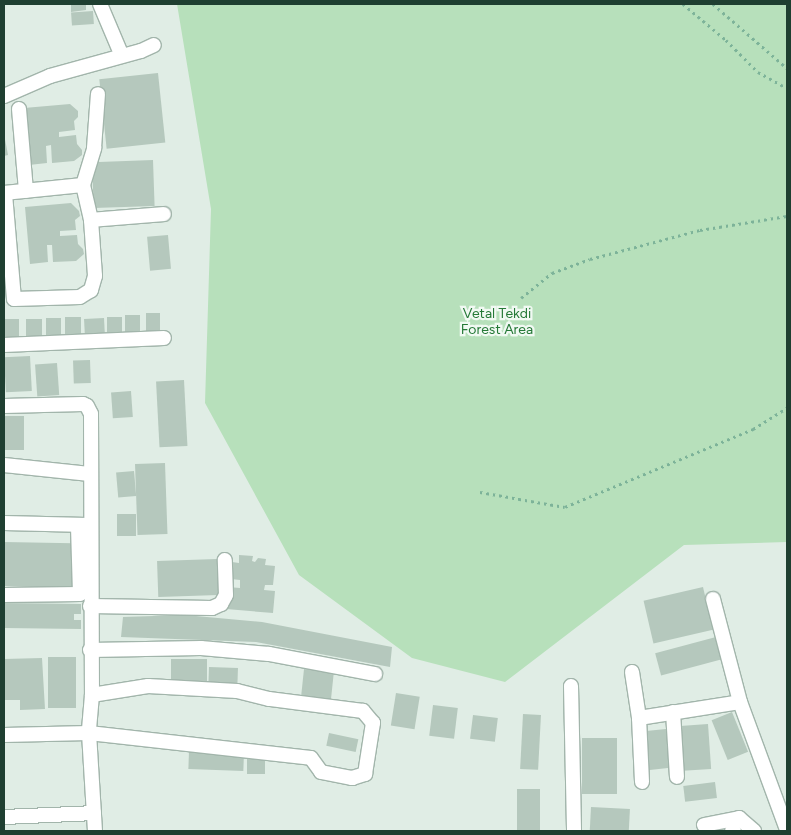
<!DOCTYPE html>
<html>
<head>
<meta charset="utf-8">
<style>
	body { margin:0 }
	#map { position:relative; width:791px; height:835px; overflow:hidden; background:#e0ede5; font-family:Figtree,sans-serif }
	div>[style] { position:absolute }
	.green>* { inset:0; background:#b7e0bb }
	.building>* { inset:0; background:#b5c8bd; transform-origin:0 0 }
	.path>* { height:2.5px; margin-top:-1.25px; transform-origin:0; background:repeating-linear-gradient(90deg,#7db399 0 2.5px,transparent 0 6.5px) }
	.roads { filter:drop-shadow(1px 0 #a2b5ab) drop-shadow(-1px 0 #a2b5ab) drop-shadow(0 1px #a2b5ab) drop-shadow(0 -1px #a2b5ab) }
	.minor>* { height:14px; margin:-7px; padding:0 7px; transform-origin:7px; border-radius:7px; background:#fff }
	span { translate:-50% -50%; white-space:nowrap; text-align:center; line-height:1.15; -webkit-text-stroke:4.5px #f1f9f3; paint-order:stroke }
	.park-label { font-size:14px; color:#257937 }
	.frame { position:absolute; inset:0; border:5px solid #1f3f31; pointer-events:none }
</style>
</head>
<body>
<div id="map">
	<div class="green">
		<div style="clip-path:polygon(177px 4px,787px 4px,787px 542px,684px 545px,505px 682px,412px 658px,299px 575px,205px 403px,211px 209px)"></div>
	</div>
	<div class="building">
		<div style="clip-path:polygon(71px 4px,86px 4px,86px 10px,71px 12px)"></div>
		<div style="left:93px;top:11px;width:13px;height:22px;rotate:86deg"></div>
		<div style="left:158px;top:73px;width:70px;height:59px;rotate:84deg"></div>
		<div style="clip-path:polygon(70px 104px,78px 111px,78px 117px,74px 121px,75px 130px,59px 132px,59px 137px,76px 135px,77px 144px,82px 150px,82px 155px,74px 161px,52px 163px,51px 145px,46px 146px,47px 163px,29px 165px,24px 108px)"></div>
		<div style="clip-path:polygon(4px 134px,8px 155px,4px 156px)"></div>
		<div style="left:153px;top:160px;width:46px;height:61px;rotate:88deg"></div>
		<div style="clip-path:polygon(71px 203px,79px 211px,80px 216px,75px 220px,76px 230px,60px 231px,60px 236px,77px 235px,78px 244px,83px 249px,84px 254px,76px 261px,53px 262px,52px 245px,47px 245px,48px 262px,30px 264px,25px 207px)"></div>
		<div style="left:168px;top:235px;width:34px;height:21px;rotate:85deg"></div>
		<div style="left:146px;top:313px;width:14px;height:20px"></div>
		<div style="left:125px;top:315px;width:15px;height:20px"></div>
		<div style="left:81px;top:317px;width:22px;height:16px;rotate:90deg"></div>
		<div style="left:107px;top:317px;width:15px;height:19px"></div>
		<div style="left:46px;top:318px;width:15px;height:22px"></div>
		<div style="left:104px;top:318px;width:19px;height:20px;rotate:87deg"></div>
		<div style="left:19px;top:319px;width:21px;height:15px;rotate:90deg"></div>
		<div style="left:26px;top:319px;width:16px;height:20px"></div>
		<div style="left:30px;top:356px;width:35px;height:26px;rotate:87deg"></div>
		<div style="left:90px;top:360px;width:23px;height:17px;rotate:88deg"></div>
		<div style="left:57px;top:363px;width:32px;height:22px;rotate:86deg"></div>
		<div style="left:184px;top:380px;width:66px;height:28px;rotate:87deg"></div>
		<div style="left:131px;top:391px;width:26px;height:20px;rotate:86deg"></div>
		<div style="left:4px;top:416px;width:20px;height:34px"></div>
		<div style="left:165px;top:463px;width:71px;height:30px;rotate:88deg"></div>
		<div style="left:134px;top:471px;width:25px;height:18px;rotate:85deg"></div>
		<div style="left:136px;top:514px;width:22px;height:19px;rotate:90deg"></div>
		<div style="left:4px;top:542px;width:69px;height:44px;rotate:1deg"></div>
		<div style="clip-path:polygon(239px 555px,253px 556px,252px 561px,255px 562px,258px 558px,266px 559px,265px 565px,275px 566px,273px 585px,265px 585px,264px 590px,275px 591px,273px 613px,226px 609px,228px 587px,240px 588px,240px 580px,231px 579px,232px 562px,239px 563px)"></div>
		<div style="left:217px;top:559px;width:36px;height:60px;rotate:88deg"></div>
		<div style="left:703px;top:587px;width:44px;height:61px;rotate:77deg"></div>
		<div style="clip-path:polygon(4px 603px,81px 604px,81px 614px,74px 614px,74px 620px,81px 620px,81px 629px,4px 628px)"></div>
		<div style="clip-path:polygon(185px 615px,262px 622px,392px 647px,390px 667px,256px 642px,121px 637px,123px 617px)"></div>
		<div style="left:716px;top:637px;width:23px;height:63px;rotate:75deg"></div>
		<div style="left:48px;top:657px;width:28px;height:51px"></div>
		<div style="clip-path:polygon(42px 658px,45px 709px,20px 710px,20px 700px,4px 700px,4px 659px)"></div>
		<div style="left:207px;top:659px;width:23px;height:36px;rotate:90deg"></div>
		<div style="left:209px;top:667px;width:29px;height:16px;rotate:2deg"></div>
		<div style="left:304px;top:669px;width:30px;height:31px;rotate:6deg"></div>
		<div style="left:396px;top:693px;width:24px;height:33px;rotate:9deg"></div>
		<div style="left:433px;top:705px;width:25px;height:31px;rotate:7deg"></div>
		<div style="left:732px;top:712px;width:43px;height:22px;rotate:68deg"></div>
		<div style="left:523px;top:714px;width:18px;height:55px;rotate:3deg"></div>
		<div style="left:473px;top:715px;width:25px;height:24px;rotate:7deg"></div>
		<div style="left:708px;top:724px;width:45px;height:28px;rotate:86deg"></div>
		<div style="left:666px;top:729px;width:39px;height:25px;rotate:84deg"></div>
		<div style="left:329px;top:733px;width:30px;height:13px;rotate:12deg"></div>
		<div style="left:582px;top:738px;width:35px;height:56px"></div>
		<div style="left:189px;top:751px;width:55px;height:18px;rotate:2deg"></div>
		<div style="left:247px;top:755px;width:18px;height:19px"></div>
		<div style="left:715px;top:782px;width:16px;height:32px;rotate:83deg"></div>
		<div style="left:517px;top:789px;width:23px;height:42px"></div>
		<div style="left:591px;top:807px;width:39px;height:24px;rotate:3deg"></div>
	</div>
	<div class="path">
		<div style="left:683px;top:4px;width:56px;rotate:39.9deg"></div>
		<div style="left:726px;top:40px;width:45px;rotate:45deg"></div>
		<div style="left:758px;top:72px;width:33px;rotate:29deg"></div>
		<div style="left:713px;top:4px;width:98px;rotate:40.9deg"></div>
		<div style="left:521px;top:298px;width:40px;rotate:-39deg"></div>
		<div style="left:552px;top:273px;width:40px;rotate:-20.2deg"></div>
		<div style="left:590px;top:259px;width:114px;rotate:-14.8deg"></div>
		<div style="left:700px;top:230px;width:88px;rotate:-9.1deg"></div>
		<div style="left:480px;top:492px;width:86px;rotate:10deg"></div>
		<div style="left:565px;top:507px;width:204px;rotate:-22.5deg"></div>
		<div style="left:753px;top:429px;width:40px;rotate:-32deg"></div>
	</div>
	<div class="roads">
		<div class="minor">
			<div style="left:100px;top:4px;width:56px;rotate:67.1deg"></div>
			<div style="left:4px;top:96px;width:50px;rotate:-23.5deg"></div>
			<div style="left:50px;top:76px;width:94px;rotate:-15.4deg"></div>
			<div style="left:141px;top:51px;width:14px;rotate:-25deg"></div>
			<div style="left:19px;top:109px;width:82px;rotate:85.1deg"></div>
			<div style="left:83px;top:185px;width:39px;rotate:-73deg"></div>
			<div style="left:94px;top:148px;width:54px;rotate:-85.8deg"></div>
			<div style="left:4px;top:193px;width:79px;rotate:-5.8deg"></div>
			<div style="left:83px;top:185px;width:36px;rotate:77deg"></div>
			<div style="left:91px;top:220px;width:56px;rotate:85.9deg"></div>
			<div style="left:95px;top:276px;width:15px;rotate:106deg"></div>
			<div style="left:91px;top:290px;width:13px;rotate:148deg"></div>
			<div style="left:80px;top:297px;width:66px;rotate:178.3deg"></div>
			<div style="left:14px;top:299px;width:106px;rotate:-94.9deg"></div>
			<div style="left:91px;top:220px;width:73px;rotate:-4.7deg"></div>
			<div style="left:4px;top:345px;width:160px;rotate:-2.5deg"></div>
			<div style="left:4px;top:406px;width:79px;rotate:-1.5deg"></div>
			<div style="left:83px;top:404px;width:4px;rotate:27deg"></div>
			<div style="left:87px;top:406px;width:9px;rotate:63deg"></div>
			<div style="left:91px;top:414px;width:281px;rotate:89.8deg"></div>
			<div style="left:92px;top:695px;width:38px;rotate:95deg"></div>
			<div style="left:89px;top:733px;width:98px;rotate:86.5deg"></div>
			<div style="left:4px;top:465px;width:86px;rotate:6deg"></div>
			<div style="left:4px;top:523px;width:83px;rotate:1.4deg"></div>
			<div style="left:4px;top:595px;width:76px;rotate:-0.8deg"></div>
			<div style="left:80px;top:594px;width:69px;rotate:-91.7deg"></div>
			<div style="left:713px;top:599px;width:106px;rotate:75.3deg"></div>
			<div style="left:90px;top:606px;width:122px;rotate:0.9deg"></div>
			<div style="left:212px;top:608px;width:10px;rotate:-24deg"></div>
			<div style="left:221px;top:604px;width:10px;rotate:-61deg"></div>
			<div style="left:226px;top:595px;width:35px;rotate:-92deg"></div>
			<div style="left:90px;top:650px;width:111px;rotate:-1deg"></div>
			<div style="left:201px;top:648px;width:68px;rotate:5deg"></div>
			<div style="left:269px;top:654px;width:108px;rotate:10.7deg"></div>
			<div style="left:632px;top:672px;width:47px;rotate:81.3deg"></div>
			<div style="left:639px;top:718px;width:102px;rotate:-9deg"></div>
			<div style="left:740px;top:702px;width:136px;rotate:69.8deg"></div>
			<div style="left:571px;top:686px;width:145px;rotate:88.8deg"></div>
			<div style="left:673px;top:712px;width:65px;rotate:86.5deg"></div>
			<div style="left:639px;top:718px;width:64px;rotate:87.3deg"></div>
			<div style="left:4px;top:735px;width:85px;rotate:-1.3deg"></div>
			<div style="left:89px;top:733px;width:223px;rotate:6.4deg"></div>
			<div style="left:311px;top:758px;width:17px;rotate:54deg"></div>
			<div style="left:321px;top:772px;width:32px;rotate:11deg"></div>
			<div style="left:352px;top:778px;width:14px;rotate:-17deg"></div>
			<div style="left:365px;top:774px;width:52px;rotate:-81.1deg"></div>
			<div style="left:373px;top:723px;width:16px;rotate:-130deg"></div>
			<div style="left:363px;top:711px;width:95px;rotate:-172.7deg"></div>
			<div style="left:269px;top:699px;width:33px;rotate:-166deg"></div>
			<div style="left:237px;top:691px;width:89px;rotate:-176.8deg"></div>
			<div style="left:148px;top:686px;width:57px;rotate:170.9deg"></div>
			<div style="left:4px;top:817px;width:90px;rotate:-2.5deg"></div>
			<div style="left:704px;top:825px;width:36px;rotate:-11deg"></div>
			<div style="left:739px;top:818px;width:20px;rotate:41deg"></div>
			<div style="left:732px;top:831px;width:2px"></div>
		</div>
	</div>
	<div class="park-label">
		<span style="left:497px;top:322px">Vetal Tekdi<br>Forest Area</span>
	</div>
	<div class="frame"></div>
</div>
</body>
</html>
